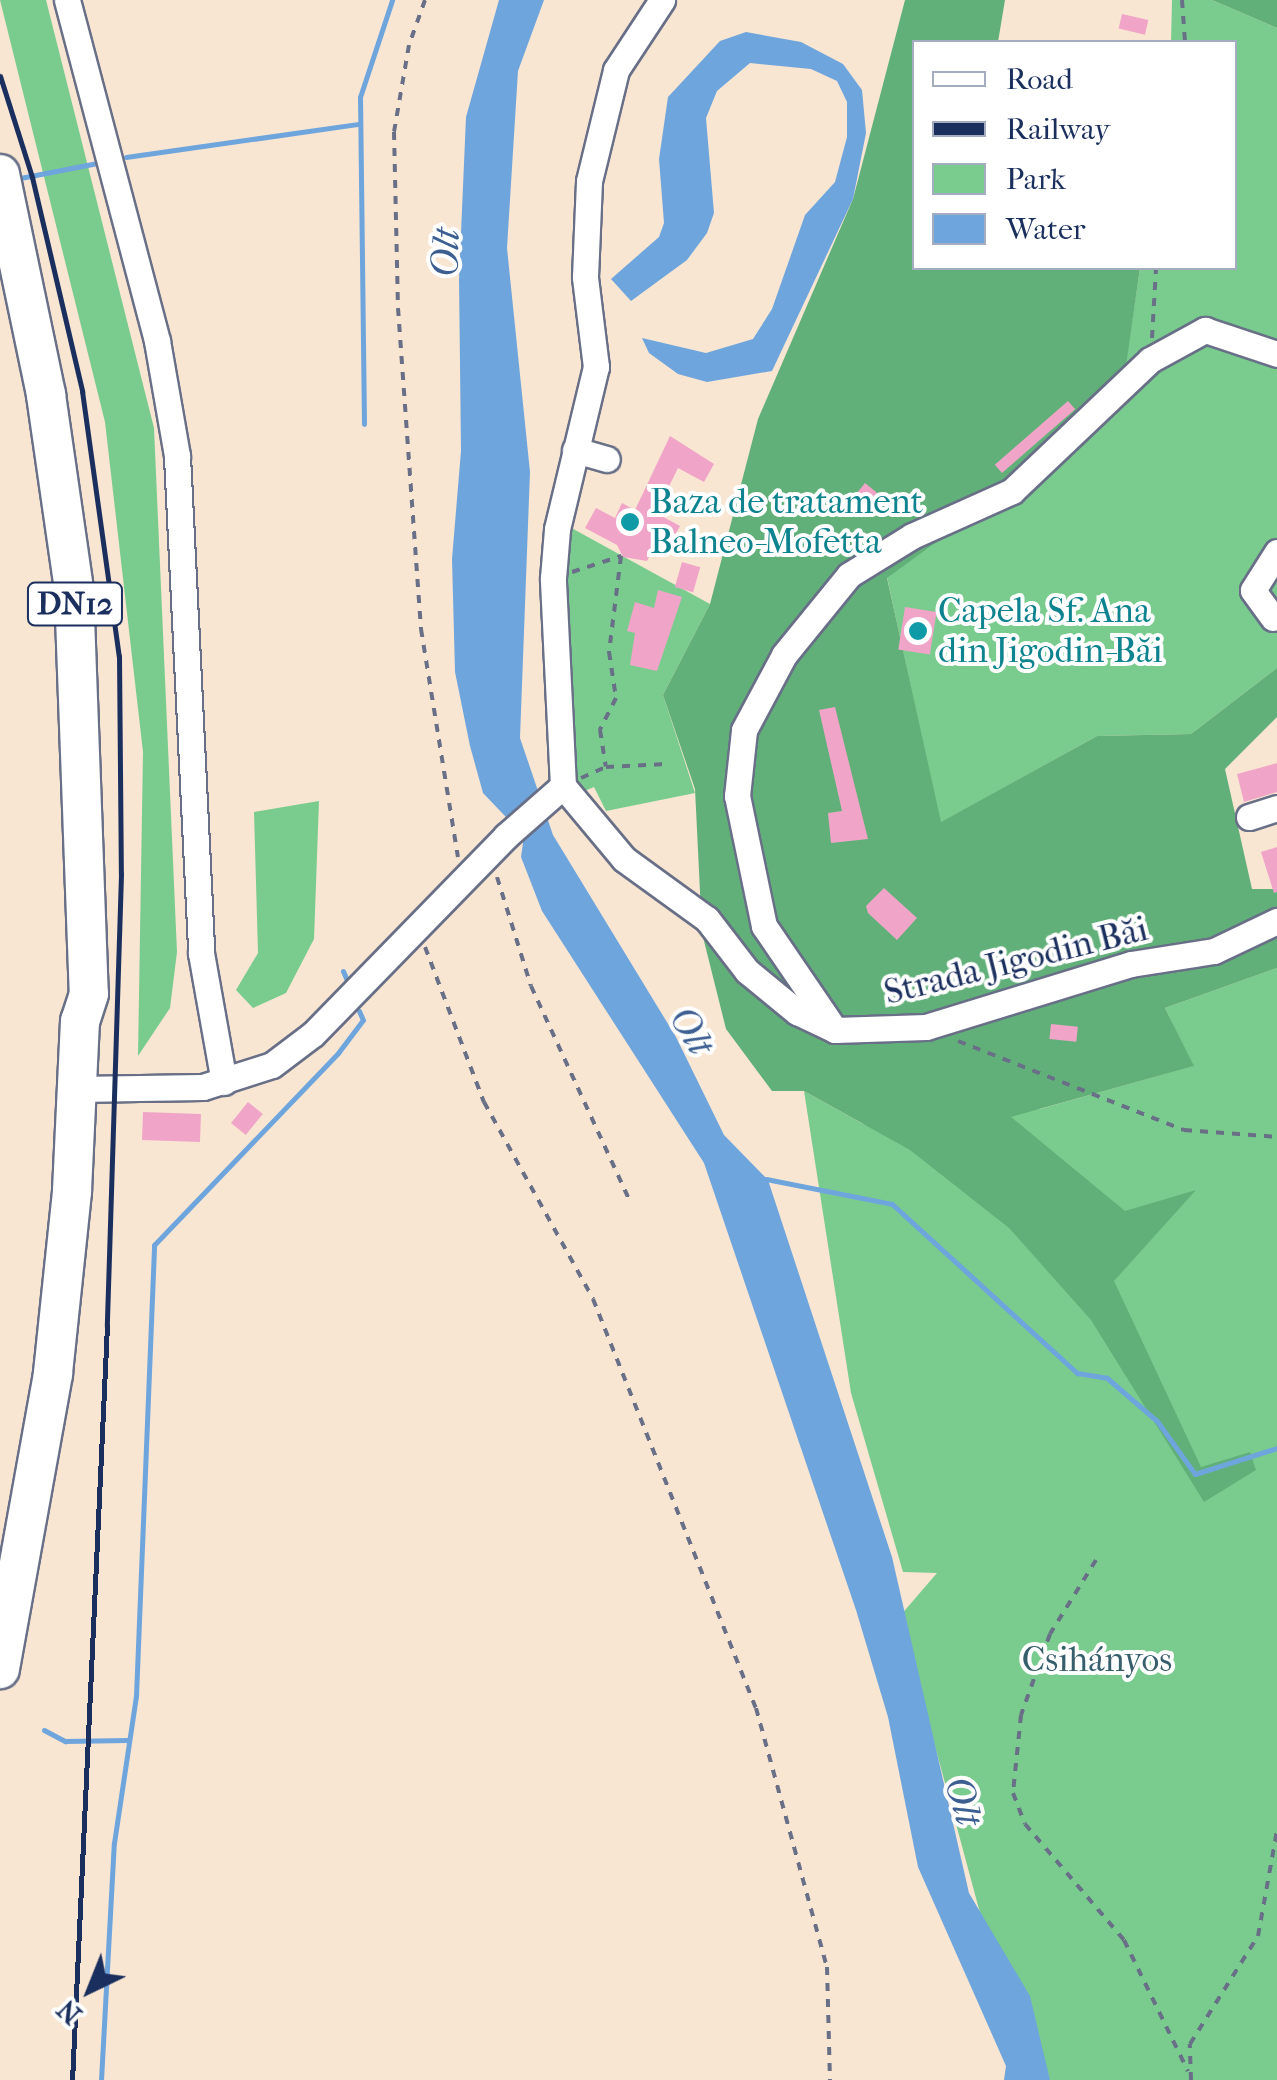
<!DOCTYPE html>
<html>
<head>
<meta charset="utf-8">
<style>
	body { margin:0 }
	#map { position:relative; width:1277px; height:2080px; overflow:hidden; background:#f8e6d2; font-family:"IM FELL French Canon",serif }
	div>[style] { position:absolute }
	.green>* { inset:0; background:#79cc8e }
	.forest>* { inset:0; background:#62b079 }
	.water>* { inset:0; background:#6fa5dd }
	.stream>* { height:5px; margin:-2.5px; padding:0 2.5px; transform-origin:2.5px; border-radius:2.5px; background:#6fa5dd }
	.building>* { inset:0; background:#f0a5c8; transform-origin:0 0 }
	.path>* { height:4px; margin-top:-2px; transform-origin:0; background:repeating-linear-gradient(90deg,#686f87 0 8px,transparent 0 16px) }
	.roads { filter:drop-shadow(2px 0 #686f87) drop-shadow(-2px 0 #686f87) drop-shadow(0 2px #686f87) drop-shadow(0 -2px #686f87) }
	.minor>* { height:25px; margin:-12.5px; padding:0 12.5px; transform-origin:12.5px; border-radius:12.5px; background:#fff }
	.highway>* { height:38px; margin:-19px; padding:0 19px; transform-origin:19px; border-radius:19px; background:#fff }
	.rail>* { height:5px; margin:-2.5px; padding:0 2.5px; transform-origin:2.5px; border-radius:2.5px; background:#1b2f5e }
	.dots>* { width:28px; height:28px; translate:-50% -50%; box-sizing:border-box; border:5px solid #fff; border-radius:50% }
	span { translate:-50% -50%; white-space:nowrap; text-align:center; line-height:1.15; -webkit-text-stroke:8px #fff; paint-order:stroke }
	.shield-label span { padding:2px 8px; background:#fff; border:2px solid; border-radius:8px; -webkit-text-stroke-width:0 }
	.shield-label { font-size:32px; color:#1b2f5e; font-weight:700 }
	.culture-label { font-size:35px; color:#0d838f }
	.left { translate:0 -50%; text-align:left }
	.street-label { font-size:35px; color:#1b2f5e }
	.park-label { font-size:35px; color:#375e6c }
	.water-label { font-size:38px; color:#3d5e91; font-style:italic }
	.legend { position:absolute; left:912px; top:40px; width:325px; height:230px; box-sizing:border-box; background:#fff; border:2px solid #a4acbf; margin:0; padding:12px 18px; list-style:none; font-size:30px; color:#1b2f5e }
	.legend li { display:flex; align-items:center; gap:20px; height:50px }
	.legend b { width:50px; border:2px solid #a4acbf }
	.north { position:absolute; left:40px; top:1940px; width:100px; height:100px; -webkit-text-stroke:8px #fff; paint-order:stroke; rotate:223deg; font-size:28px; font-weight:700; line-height:40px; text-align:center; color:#1b2f5e }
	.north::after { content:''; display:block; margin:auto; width:35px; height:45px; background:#1b2f5e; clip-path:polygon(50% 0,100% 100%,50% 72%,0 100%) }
</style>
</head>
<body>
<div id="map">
	<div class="green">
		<div style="clip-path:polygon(0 0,46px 0,154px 428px,177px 952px,170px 1008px,138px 1056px,143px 752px,105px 422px)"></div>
		<div style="clip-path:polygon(1172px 0,1212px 0,1277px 28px,1277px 668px,1191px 734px,1097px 736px,940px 823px,887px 577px,1119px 408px,1140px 268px,1234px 268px,1234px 42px,1171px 42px)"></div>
		<div style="clip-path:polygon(566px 525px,710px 604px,663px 695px,695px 793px,606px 811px,594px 787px,580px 793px,572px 748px)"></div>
		<div style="clip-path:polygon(319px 801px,314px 939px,286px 993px,253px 1008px,236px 990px,258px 953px,254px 812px)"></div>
		<div style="clip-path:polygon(1277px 968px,1277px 2080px,1025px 2080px,900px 1616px,937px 1573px,903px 1572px,851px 1393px,804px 1091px,863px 1124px,1040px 1109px,1193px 1066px,1165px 1008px)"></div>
	</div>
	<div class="forest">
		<div style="clip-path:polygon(905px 0,1005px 0,998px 42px,914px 42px,914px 268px,1140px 268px,1120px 408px,887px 578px,941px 822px,1097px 736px,1191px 734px,1277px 668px,1277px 717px,1225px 769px,1252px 889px,1277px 889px,1277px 968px,1165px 1008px,1194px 1066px,1011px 1117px,1125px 1211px,1196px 1190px,1114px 1281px,1201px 1467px,1250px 1452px,1256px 1470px,1204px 1502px,1091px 1320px,1009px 1228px,910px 1150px,804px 1091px,772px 1091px,726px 1029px,702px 933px,695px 789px,663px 695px,710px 604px,758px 419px,853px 199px)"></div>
		<div style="clip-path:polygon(1212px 0,1277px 0,1277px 28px)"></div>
	</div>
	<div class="water">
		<div style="clip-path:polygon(499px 0,544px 0,518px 71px,507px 248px,530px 472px,520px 738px,553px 835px,676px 1037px,724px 1135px,768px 1180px,892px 1557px,969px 1893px,1030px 1996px,1050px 2080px,1004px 2080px,1006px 2066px,918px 1867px,888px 1717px,856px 1610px,704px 1163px,542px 911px,521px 857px,524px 836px,483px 793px,470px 746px,455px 672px,452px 559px,461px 451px,459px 279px,466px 117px)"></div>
		<div style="clip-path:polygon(746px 32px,801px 42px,843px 64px,862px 90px,866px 133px,853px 199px,772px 371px,707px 382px,678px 374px,649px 353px,642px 338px,706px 353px,753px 339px,772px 309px,805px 215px,835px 182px,847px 137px,847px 102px,837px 81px,811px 69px,750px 63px,717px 91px,706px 118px,714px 213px,707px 233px,687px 260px,631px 301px,611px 279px,659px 237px,664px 223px,659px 159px,668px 97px,720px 41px)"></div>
	</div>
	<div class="stream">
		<div style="left:126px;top:157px;width:235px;rotate:-8.1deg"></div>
		<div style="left:15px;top:179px;width:84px;rotate:-11deg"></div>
		<div style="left:364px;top:424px;width:327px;rotate:-90.7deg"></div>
		<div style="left:360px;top:97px;width:102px;rotate:-71.7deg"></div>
		<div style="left:343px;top:971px;width:15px;rotate:67deg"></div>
		<div style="left:766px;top:1179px;width:128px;rotate:11.2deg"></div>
		<div style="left:892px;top:1204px;width:251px;rotate:42.4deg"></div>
		<div style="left:1077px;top:1373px;width:30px;rotate:9deg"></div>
		<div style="left:1107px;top:1378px;width:66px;rotate:40.7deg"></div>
		<div style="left:1157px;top:1421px;width:65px;rotate:54.4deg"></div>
		<div style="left:1195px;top:1474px;width:86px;rotate:-17.6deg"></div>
		<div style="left:44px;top:1730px;width:24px;rotate:28deg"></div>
		<div style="left:65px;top:1741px;width:63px;rotate:-0.9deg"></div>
		<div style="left:101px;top:2080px;width:237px;rotate:-86.9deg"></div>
		<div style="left:114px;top:1843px;width:149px;rotate:-81.5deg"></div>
		<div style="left:136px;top:1696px;width:451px;rotate:-87.7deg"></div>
		<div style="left:154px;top:1245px;width:266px;rotate:-46.2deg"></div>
		<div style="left:338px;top:1053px;width:41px;rotate:-52.9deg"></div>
		<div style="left:363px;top:1020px;width:10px;rotate:-114deg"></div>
	</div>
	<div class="building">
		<div style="left:1122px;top:14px;width:27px;height:15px;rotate:13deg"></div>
		<div style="left:1068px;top:401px;width:11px;height:97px;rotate:49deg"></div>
		<div style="clip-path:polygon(670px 436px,714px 464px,704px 482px,678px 468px,656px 513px,680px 526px,667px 550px,656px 544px,647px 561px,623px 557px,617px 545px,585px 528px,596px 508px,615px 518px,622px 503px,635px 510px)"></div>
		<div style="left:865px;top:483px;width:19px;height:29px;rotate:39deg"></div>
		<div style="left:682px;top:562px;width:19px;height:26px;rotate:16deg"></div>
		<div style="clip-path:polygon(658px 590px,682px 597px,657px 671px,630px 665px,635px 633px,627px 631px,635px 602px,654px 608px)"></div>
		<div style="left:905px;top:607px;width:32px;height:43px;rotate:9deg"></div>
		<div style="clip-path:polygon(835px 707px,868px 839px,831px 843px,828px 813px,842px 811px,819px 710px)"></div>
		<div style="clip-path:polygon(1277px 763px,1277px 792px,1244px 802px,1237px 774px)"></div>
		<div style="clip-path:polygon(1277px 847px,1277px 892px,1274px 893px,1261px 852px)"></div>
		<div style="clip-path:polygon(884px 888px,917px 918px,897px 940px,868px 913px,866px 906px)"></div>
		<div style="left:1051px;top:1024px;width:27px;height:15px;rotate:6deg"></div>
		<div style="left:248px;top:1102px;width:19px;height:27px;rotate:39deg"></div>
		<div style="left:143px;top:1112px;width:58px;height:28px;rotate:2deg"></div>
	</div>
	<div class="path">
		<div style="left:425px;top:0;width:48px;rotate:109.6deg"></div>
		<div style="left:409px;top:45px;width:88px;rotate:99.8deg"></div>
		<div style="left:394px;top:132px;width:176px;rotate:88.7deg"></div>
		<div style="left:398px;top:308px;width:322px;rotate:85.9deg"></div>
		<div style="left:421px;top:629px;width:231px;rotate:80.8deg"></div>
		<div style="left:1182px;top:0;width:42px;rotate:85.9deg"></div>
		<div style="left:1152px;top:338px;width:70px;rotate:-86.7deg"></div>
		<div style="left:572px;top:572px;width:52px;rotate:-18.1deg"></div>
		<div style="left:621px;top:556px;width:97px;rotate:97.1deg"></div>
		<div style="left:609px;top:652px;width:47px;rotate:81.3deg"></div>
		<div style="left:616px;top:698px;width:36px;rotate:117deg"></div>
		<div style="left:600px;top:730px;width:37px;rotate:81deg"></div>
		<div style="left:581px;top:778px;width:27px;rotate:-24deg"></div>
		<div style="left:606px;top:767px;width:60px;rotate:-2.9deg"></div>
		<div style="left:497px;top:877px;width:114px;rotate:72.7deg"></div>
		<div style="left:531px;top:986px;width:237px;rotate:65.3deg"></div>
		<div style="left:425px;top:947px;width:166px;rotate:69.2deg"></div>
		<div style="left:484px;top:1102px;width:225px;rotate:61deg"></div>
		<div style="left:593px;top:1299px;width:440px;rotate:68.3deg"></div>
		<div style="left:756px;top:1708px;width:269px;rotate:74.7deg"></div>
		<div style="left:827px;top:1967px;width:113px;rotate:88.5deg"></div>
		<div style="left:958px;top:1041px;width:243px;rotate:21.5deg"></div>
		<div style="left:1184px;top:1130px;width:93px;rotate:4.3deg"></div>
		<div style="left:1096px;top:1560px;width:87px;rotate:121.9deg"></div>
		<div style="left:1050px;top:1634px;width:86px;rotate:109.7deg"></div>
		<div style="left:1021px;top:1715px;width:78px;rotate:95.9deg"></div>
		<div style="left:1013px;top:1793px;width:33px;rotate:69deg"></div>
		<div style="left:1025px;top:1824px;width:153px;rotate:49.5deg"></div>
		<div style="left:1124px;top:1940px;width:146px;rotate:64deg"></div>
		<div style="left:1191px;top:2080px;width:36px;rotate:-92deg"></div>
		<div style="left:1190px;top:2044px;width:128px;rotate:-57.8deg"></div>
		<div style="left:1258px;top:1936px;width:108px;rotate:-79.8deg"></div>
	</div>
	<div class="roads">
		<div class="minor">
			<div style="left:67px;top:0;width:353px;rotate:75.2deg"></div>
			<div style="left:157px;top:341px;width:117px;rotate:80.1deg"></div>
			<div style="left:177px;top:456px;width:498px;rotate:87.2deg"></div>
			<div style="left:201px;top:953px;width:131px;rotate:79.9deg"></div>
			<div style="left:575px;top:450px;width:33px;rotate:16deg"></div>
			<div style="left:1273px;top:618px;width:34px;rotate:-126deg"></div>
			<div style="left:1253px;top:590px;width:45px;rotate:-57.7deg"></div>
			<div style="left:563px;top:786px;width:95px;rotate:50.1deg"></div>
			<div style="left:624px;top:859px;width:102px;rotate:35.9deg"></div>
			<div style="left:707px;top:919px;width:66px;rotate:52.4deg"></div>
			<div style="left:747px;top:971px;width:65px;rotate:39.4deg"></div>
			<div style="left:797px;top:1012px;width:42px;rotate:25.3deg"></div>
			<div style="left:835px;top:1030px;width:91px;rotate:-1.9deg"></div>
			<div style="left:926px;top:1027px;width:214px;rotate:-17.1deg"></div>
			<div style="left:1131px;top:964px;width:84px;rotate:-8.9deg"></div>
			<div style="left:1214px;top:951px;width:70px;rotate:-25.5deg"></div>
			<div style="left:1249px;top:817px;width:29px;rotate:-18deg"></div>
			<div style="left:835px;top:1030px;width:126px;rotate:-124.3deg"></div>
			<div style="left:764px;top:926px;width:133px;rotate:-101.7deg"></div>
			<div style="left:737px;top:796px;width:66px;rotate:-83.9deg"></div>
			<div style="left:744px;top:730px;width:85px;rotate:-61.9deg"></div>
			<div style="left:784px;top:655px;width:103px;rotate:-50.9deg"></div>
			<div style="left:849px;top:575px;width:74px;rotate:-31.8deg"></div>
			<div style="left:912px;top:536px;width:110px;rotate:-24.2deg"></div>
			<div style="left:1012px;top:491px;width:190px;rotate:-43.5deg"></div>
			<div style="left:1150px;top:360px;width:63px;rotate:-28.6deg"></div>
			<div style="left:1205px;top:330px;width:76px;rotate:18.4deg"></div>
			<div style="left:77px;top:1089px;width:126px;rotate:-0.9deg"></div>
			<div style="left:203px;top:1087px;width:72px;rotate:-17.7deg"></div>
			<div style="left:272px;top:1065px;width:51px;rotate:-37.1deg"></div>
			<div style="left:313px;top:1034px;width:277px;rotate:-45.7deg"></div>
			<div style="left:506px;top:836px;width:76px;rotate:-41.3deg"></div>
			<div style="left:563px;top:786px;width:208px;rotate:-92.8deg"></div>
			<div style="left:553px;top:578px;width:49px;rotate:-85.3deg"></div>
			<div style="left:557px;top:529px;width:167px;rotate:-76.5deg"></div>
			<div style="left:596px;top:367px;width:91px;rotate:-97deg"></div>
			<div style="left:585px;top:277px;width:96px;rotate:-87.6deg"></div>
			<div style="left:589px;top:181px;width:114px;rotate:-76.3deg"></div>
			<div style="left:616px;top:70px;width:84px;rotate:-56.7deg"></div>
		</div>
		<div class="highway">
			<div style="left:0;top:174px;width:226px;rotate:78.2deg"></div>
			<div style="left:46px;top:395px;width:197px;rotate:81.8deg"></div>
			<div style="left:74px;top:590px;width:404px;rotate:87.9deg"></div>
			<div style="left:89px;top:994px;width:28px;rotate:108deg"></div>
			<div style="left:80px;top:1021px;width:171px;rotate:92.7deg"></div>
			<div style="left:72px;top:1192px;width:183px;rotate:96deg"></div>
			<div style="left:53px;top:1374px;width:300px;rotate:100.2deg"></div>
		</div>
	</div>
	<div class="rail">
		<div style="left:0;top:76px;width:106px;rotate:72.4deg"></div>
		<div style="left:32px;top:177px;width:220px;rotate:76.8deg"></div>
		<div style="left:82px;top:391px;width:268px;rotate:82.1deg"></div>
		<div style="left:119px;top:656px;width:218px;rotate:89.5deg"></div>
		<div style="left:121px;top:874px;width:451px;rotate:91.8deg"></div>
		<div style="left:107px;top:1325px;width:756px;rotate:92.65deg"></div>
	</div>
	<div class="dots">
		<div style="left:630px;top:522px;background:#0f9aa8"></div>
		<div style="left:918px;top:631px;background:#0f9aa8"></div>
	</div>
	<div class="shield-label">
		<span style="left:75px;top:604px">DN12</span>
	</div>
	<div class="culture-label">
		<span class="left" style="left:650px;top:522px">Baza de tratament<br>Balneo-Mofetta</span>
		<span class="left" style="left:938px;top:631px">Capela Sf. Ana<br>din Jigodin-Băi</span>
	</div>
	<div class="street-label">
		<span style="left:1016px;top:961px;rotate:-14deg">Strada Jigodin Băi</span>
	</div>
	<div class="park-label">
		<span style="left:1097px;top:1660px">Csihányos</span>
	</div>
	<div class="water-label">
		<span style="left:446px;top:253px;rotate:-89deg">Olt</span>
		<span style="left:691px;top:1031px;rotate:58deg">Olt</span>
		<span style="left:963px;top:1801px;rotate:73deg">Olt</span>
	</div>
	<ul class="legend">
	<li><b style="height:12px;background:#fff"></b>Road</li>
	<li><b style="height:12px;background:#1b2f5e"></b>Railway</li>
	<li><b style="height:28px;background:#79cc8e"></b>Park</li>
	<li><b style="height:28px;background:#6fa5dd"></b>Water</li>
	</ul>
	<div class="north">N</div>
</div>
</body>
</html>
